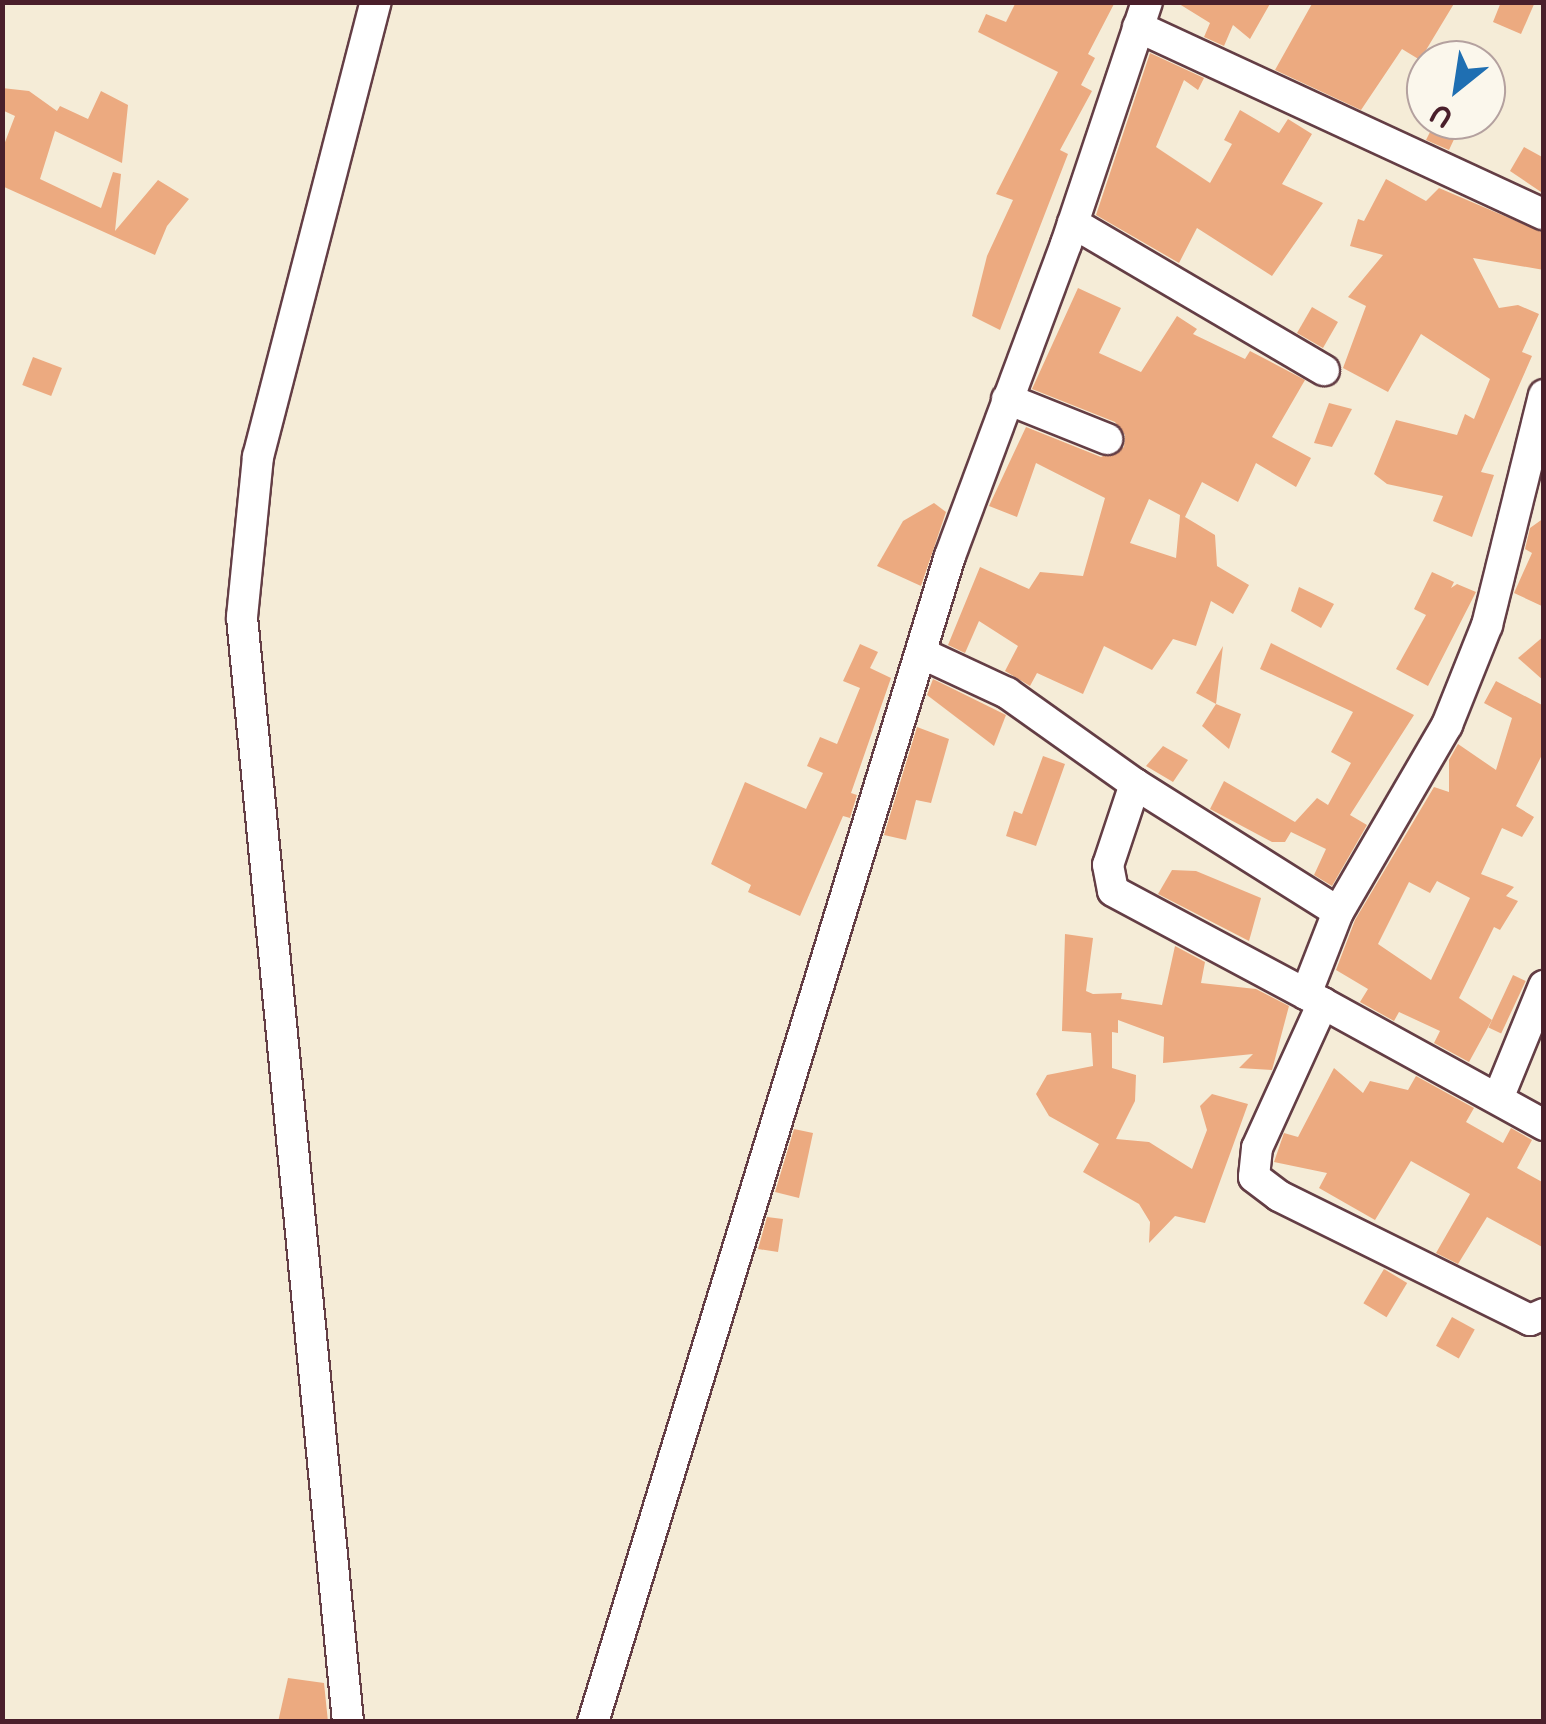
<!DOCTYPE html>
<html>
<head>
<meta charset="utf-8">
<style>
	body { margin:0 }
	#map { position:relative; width:1546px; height:1724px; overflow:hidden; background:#f5ecd7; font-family:"Balsamiq Sans",sans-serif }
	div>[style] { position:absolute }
	.building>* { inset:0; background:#ecaa80; transform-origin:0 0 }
	.roads { filter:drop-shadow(2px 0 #643e45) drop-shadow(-2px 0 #643e45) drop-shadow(0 2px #643e45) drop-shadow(0 -2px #643e45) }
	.minor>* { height:30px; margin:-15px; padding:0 15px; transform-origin:15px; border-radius:15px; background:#fff }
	span { translate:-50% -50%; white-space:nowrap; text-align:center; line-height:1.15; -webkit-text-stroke:8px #fbf7ec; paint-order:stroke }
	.frame { position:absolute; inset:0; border:5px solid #4a1f2b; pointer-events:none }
	.north { position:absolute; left:1406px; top:40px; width:100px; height:100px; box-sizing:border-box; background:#fbf7ec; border:2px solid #b4a19f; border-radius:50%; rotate:210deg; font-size:28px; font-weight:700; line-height:40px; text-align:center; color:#4a1f2b }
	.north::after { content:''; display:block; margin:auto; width:35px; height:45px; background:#1f6fb2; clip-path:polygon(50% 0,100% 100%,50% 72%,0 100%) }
</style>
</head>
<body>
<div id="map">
	<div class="building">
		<div style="clip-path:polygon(1016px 2px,1115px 2px,1088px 54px,1095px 58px,1081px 85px,1092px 91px,1060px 150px,1068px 154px,1000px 330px,972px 316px,987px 256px,1013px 200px,996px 194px,1058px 72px,978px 32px,986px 14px,1006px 22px)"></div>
		<div style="clip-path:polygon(1176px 2px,1271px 2px,1250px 39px,1233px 25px,1224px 46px,1204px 37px,1210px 23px)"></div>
		<div style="clip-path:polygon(1313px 2px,1455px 2px,1420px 60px,1402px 49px,1361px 110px,1275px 70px)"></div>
		<div style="clip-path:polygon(1501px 2px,1535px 2px,1521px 34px,1493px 22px)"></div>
		<div style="clip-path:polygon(1150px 53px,1204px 78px,1198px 90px,1184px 80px,1156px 147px,1210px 183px,1232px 144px,1224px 140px,1240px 110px,1279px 133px,1288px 119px,1312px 134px,1282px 184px,1323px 203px,1272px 276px,1197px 228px,1179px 263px,1096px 215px)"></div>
		<div style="clip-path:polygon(2px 88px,29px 91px,57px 111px,60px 106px,88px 119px,101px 91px,128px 105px,122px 163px,55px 131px,40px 179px,101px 208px,113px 172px,121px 174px,115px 231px,158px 180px,189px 199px,167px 226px,155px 255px,2px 186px,2px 150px,15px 116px,2px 110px)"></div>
		<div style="clip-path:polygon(1436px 120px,1463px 120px,1449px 150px,1426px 140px)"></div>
		<div style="clip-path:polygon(1524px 147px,1544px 158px,1544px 194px,1510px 171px)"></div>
		<div style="clip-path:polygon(1386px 179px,1426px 201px,1439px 188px,1544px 233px,1544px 270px,1473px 258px,1499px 308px,1518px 305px,1539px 314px,1522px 352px,1532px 356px,1481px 472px,1494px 475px,1472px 537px,1433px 521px,1443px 496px,1387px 484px,1374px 474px,1396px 420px,1457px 435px,1465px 414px,1474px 419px,1490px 379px,1421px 334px,1388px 392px,1343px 368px,1366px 306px,1348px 297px,1383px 255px,1350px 246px,1358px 219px,1364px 221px)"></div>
		<div style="clip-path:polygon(evenodd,1078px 288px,1121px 308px,1099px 353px,1141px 372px,1177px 316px,1197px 329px,1193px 334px,1245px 359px,1250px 351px,1305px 380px,1272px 437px,1311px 458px,1296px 487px,1256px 463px,1238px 502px,1202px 482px,1185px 517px,1215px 535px,1217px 566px,1249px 585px,1233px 614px,1211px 601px,1196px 646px,1173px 639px,1152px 670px,1104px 646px,1083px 694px,1037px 673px,1030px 686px,1005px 671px,1018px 646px,979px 621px,965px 653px,948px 645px,980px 567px,1029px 589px,1040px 572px,1083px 576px,1105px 498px,1036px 463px,1017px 517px,989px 506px,1026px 427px,1101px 457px,1124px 447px,1125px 435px,1115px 422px,1032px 389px,1078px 288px,1149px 499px,1180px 515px,1176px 558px,1130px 543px,1149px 499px)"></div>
		<div style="left:1312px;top:307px;width:30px;height:30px;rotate:30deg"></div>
		<div style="left:33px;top:357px;width:31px;height:30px;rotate:21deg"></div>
		<div style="clip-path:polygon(1329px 403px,1352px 409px,1332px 447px,1314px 443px)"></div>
		<div style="clip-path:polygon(934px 503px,946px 512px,921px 586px,877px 566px,903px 521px)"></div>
		<div style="clip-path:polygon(1544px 518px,1544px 607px,1514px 593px,1532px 553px,1525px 549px,1530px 528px)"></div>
		<div style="clip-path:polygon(1432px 572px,1454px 582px,1451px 588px,1457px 584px,1476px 592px,1428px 686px,1396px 669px,1426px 615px,1414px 609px)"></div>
		<div style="clip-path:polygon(1299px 587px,1334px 604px,1321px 628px,1291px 611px)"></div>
		<div style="clip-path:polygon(1544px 636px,1544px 681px,1518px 658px)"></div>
		<div style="clip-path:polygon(1271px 643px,1414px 715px,1350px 815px,1367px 825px,1332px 886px,1314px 875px,1326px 849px,1291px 832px,1285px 842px,1272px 842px,1210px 809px,1224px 781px,1295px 822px,1317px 798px,1328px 805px,1351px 763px,1331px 752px,1353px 712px,1260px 669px)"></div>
		<div style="clip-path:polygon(860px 644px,878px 652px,870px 668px,891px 678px,851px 793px,857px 795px,850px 818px,843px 816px,800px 916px,748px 892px,751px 885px,711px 864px,745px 782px,806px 809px,823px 773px,807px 766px,820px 737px,837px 744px,860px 688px,843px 681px)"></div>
		<div style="clip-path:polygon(1223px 646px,1216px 704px,1196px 693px)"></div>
		<div style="clip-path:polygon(933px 679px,1006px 715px,994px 746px,927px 695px)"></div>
		<div style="clip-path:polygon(evenodd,1496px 681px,1544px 706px,1544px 751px,1516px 806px,1534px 817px,1522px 837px,1502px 828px,1481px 874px,1514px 887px,1506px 896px,1518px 901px,1500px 930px,1494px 927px,1459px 998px,1492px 1020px,1469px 1062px,1434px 1043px,1440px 1031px,1399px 1012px,1394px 1021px,1360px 1002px,1368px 989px,1336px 970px,1355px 920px,1434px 787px,1449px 792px,1449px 760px,1458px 744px,1496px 770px,1512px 718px,1484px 703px,1496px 681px,1437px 881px,1470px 898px,1431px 980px,1378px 944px,1409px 882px,1430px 893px,1437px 881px)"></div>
		<div style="clip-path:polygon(1216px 704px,1241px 714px,1229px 749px,1202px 726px)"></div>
		<div style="clip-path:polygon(917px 727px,949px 739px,931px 803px,916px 800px,906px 840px,884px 835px)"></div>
		<div style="clip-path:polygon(1163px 746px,1188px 760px,1173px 782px,1146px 766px)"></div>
		<div style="clip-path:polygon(1043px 756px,1065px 764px,1036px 846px,1006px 836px,1014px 811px,1022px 814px)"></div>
		<div style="clip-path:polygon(1172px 870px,1196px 871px,1261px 898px,1249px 941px,1158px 894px)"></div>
		<div style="clip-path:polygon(1065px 934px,1093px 938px,1086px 991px,1093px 994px,1122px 993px,1121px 999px,1162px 1005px,1175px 946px,1205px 962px,1201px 983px,1256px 989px,1289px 1006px,1272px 1070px,1239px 1068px,1253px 1054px,1163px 1063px,1164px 1037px,1118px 1020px,1118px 1033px,1112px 1032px,1112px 1068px,1136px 1075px,1135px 1101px,1116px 1139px,1149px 1142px,1192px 1169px,1207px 1130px,1200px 1106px,1212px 1094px,1248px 1104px,1205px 1223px,1175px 1216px,1149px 1243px,1150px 1222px,1139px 1204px,1083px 1172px,1099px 1144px,1049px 1116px,1036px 1094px,1047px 1075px,1093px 1066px,1091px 1033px,1062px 1031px)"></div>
		<div style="left:1513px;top:975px;width:14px;height:58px;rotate:25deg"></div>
		<div style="clip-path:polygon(1334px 1068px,1363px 1093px,1370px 1081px,1408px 1090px,1416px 1076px,1474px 1108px,1466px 1122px,1503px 1143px,1511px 1128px,1532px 1140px,1517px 1168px,1544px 1183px,1544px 1248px,1487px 1217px,1458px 1264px,1436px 1253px,1470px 1194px,1411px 1161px,1375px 1220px,1319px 1188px,1327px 1173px,1274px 1162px,1284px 1133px,1298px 1137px)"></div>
		<div style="clip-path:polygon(794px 1129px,813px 1133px,799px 1198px,775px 1192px)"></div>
		<div style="clip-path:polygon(767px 1217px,783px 1219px,778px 1252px,758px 1249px)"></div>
		<div style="left:1384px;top:1269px;width:27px;height:40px;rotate:31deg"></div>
		<div style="left:1452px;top:1317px;width:26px;height:33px;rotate:29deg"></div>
		<div style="clip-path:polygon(288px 1678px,324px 1683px,328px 1722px,278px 1722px)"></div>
	</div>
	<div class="roads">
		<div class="minor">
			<div style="left:1138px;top:27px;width:447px;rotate:24.8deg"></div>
			<div style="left:1073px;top:223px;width:291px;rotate:30.4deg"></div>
			<div style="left:1544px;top:395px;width:237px;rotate:103.9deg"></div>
			<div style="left:1487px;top:625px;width:108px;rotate:111.8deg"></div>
			<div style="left:1447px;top:725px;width:216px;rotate:120.2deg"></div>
			<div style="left:1338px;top:912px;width:88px;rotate:111.3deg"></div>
			<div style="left:1306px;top:994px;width:272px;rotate:28.8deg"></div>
			<div style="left:1007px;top:399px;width:108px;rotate:21.8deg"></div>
			<div style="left:921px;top:653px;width:95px;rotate:24.9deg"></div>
			<div style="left:1007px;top:693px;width:157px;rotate:35.4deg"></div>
			<div style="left:1135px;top:784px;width:240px;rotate:32.2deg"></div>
			<div style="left:1135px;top:784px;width:85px;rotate:108.4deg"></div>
			<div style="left:1108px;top:865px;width:26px;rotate:79deg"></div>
			<div style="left:1113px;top:891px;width:219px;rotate:28.1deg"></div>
			<div style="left:1323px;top:1003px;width:159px;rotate:114.5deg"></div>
			<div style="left:1257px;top:1148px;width:29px;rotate:96deg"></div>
			<div style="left:1254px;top:1177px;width:31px;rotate:37deg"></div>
			<div style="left:1279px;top:1196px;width:280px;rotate:26.3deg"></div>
			<div style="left:1530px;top:1320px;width:15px;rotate:-23deg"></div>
			<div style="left:1499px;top:1096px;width:119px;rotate:-67.8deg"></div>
			<div style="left:348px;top:1722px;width:1110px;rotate:-95.48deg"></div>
			<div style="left:242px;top:617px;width:161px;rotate:-84.3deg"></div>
			<div style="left:258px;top:457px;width:470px;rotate:-75.5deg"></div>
			<div style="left:593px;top:1722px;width:1219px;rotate:-72.98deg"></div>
			<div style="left:950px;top:556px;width:333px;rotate:-69.6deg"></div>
			<div style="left:1066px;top:244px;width:255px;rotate:-71.5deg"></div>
		</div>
	</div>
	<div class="frame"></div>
	<div class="north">U</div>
</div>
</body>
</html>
